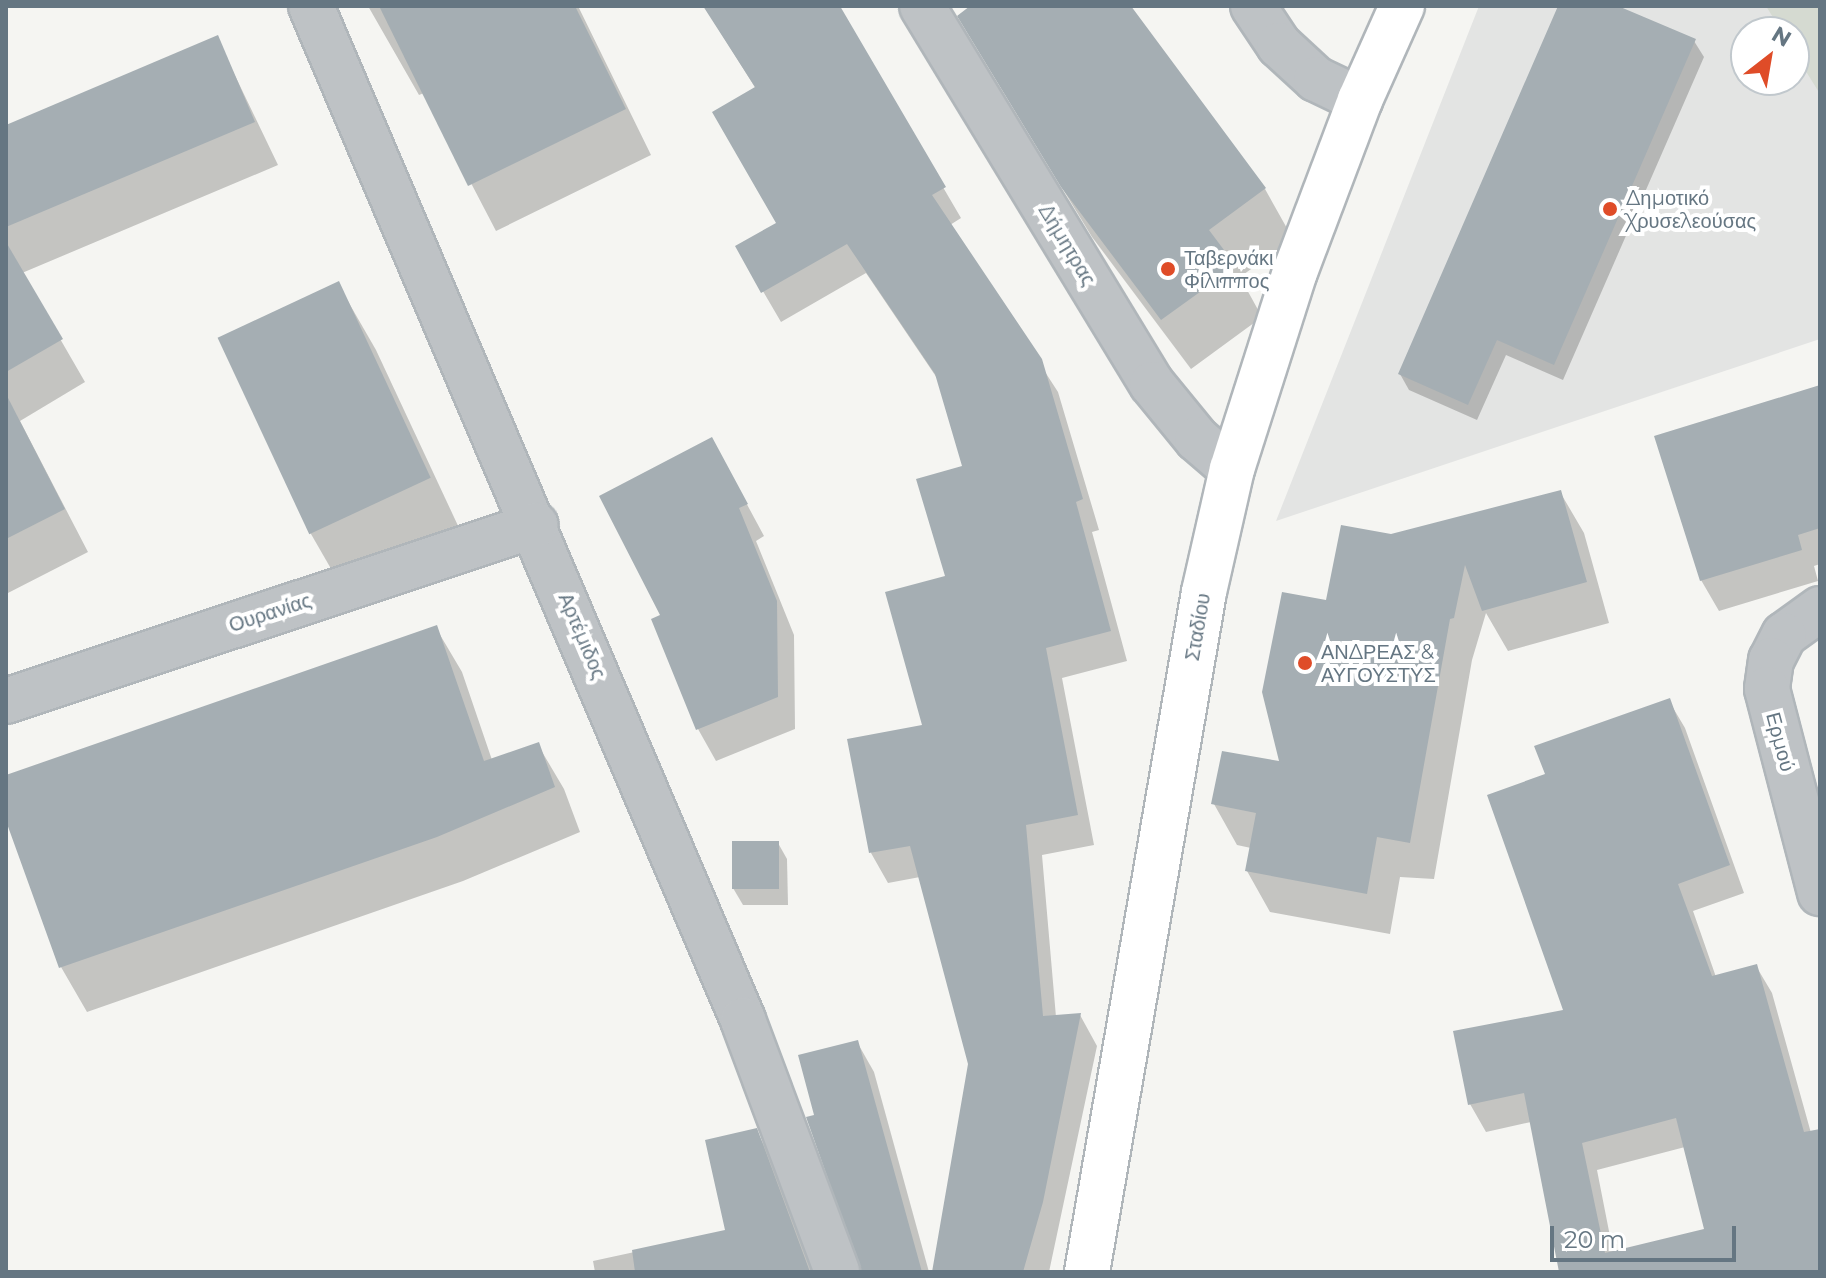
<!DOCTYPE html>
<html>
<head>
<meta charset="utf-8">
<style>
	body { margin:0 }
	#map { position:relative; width:1826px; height:1278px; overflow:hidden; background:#f5f5f2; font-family:Montserrat,sans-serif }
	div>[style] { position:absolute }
	.built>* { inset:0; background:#e3e4e3 }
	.green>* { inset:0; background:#d5dad1 }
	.shadow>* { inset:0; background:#0003 }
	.building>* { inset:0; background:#a5aeb3; transform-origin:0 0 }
	.roads { filter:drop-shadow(2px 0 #b0b6ba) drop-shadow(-2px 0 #b0b6ba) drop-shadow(0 2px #b0b6ba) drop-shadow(0 -2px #b0b6ba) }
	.minor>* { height:44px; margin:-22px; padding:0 22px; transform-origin:22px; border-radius:22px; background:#bec2c5 }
	.secondary>* { height:44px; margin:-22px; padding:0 22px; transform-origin:22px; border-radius:22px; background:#fff }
	.dots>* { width:22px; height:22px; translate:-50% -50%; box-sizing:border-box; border:4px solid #fff; border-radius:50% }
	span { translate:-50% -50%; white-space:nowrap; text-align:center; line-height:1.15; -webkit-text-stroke:8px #fff; paint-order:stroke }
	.poi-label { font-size:20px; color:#657682 }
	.left { translate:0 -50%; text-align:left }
	.street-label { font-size:20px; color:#657682 }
	.frame { position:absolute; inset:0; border:8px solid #657682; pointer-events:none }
	.north { position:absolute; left:1730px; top:16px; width:80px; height:80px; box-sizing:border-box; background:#fff; border:2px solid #c1c8cd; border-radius:50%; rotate:31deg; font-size:22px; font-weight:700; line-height:32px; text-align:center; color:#657682 }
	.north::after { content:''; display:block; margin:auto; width:28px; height:36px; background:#df4c28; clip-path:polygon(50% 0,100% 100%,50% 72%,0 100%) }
	.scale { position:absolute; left:1550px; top:1226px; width:186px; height:36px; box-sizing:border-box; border:4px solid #657682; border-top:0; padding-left:10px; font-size:24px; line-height:28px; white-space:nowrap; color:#657682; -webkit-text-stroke:6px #fff; paint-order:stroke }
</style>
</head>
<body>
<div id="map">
	<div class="built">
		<div style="clip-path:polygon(evenodd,1479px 6px,1820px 6px,1820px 339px,1276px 521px,1479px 6px,1746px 32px,1794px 32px,1794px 80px,1746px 80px,1746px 32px)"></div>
	</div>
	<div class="green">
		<div style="clip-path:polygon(1766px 6px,1820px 6px,1820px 94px,1794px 52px,1794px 32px,1782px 32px)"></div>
	</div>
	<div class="shadow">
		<div style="clip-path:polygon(368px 6px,578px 6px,651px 155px,496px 231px,424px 93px,419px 95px)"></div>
		<div style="clip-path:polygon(704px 6px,837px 6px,961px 218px,950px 225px,1058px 392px,1099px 530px,1092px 532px,1127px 661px,1062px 678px,1094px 845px,1042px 855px,1056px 1017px,1080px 1015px,1097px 1046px,1049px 1272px,934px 1272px,970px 1064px,920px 877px,888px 883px,871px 853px,924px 727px,964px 468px,939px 381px,866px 273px,781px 322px,737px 247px,779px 224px,756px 89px)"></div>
		<div style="clip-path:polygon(974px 6px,1130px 6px,1265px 189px,1293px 239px,1240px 277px,1262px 317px,1191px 369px,1092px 237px,988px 66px)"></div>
		<div style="clip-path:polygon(1560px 6px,1613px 6px,1694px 41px,1704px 57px,1563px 380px,1506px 355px,1477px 420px,1409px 390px,1400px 374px)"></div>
		<div style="clip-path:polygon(217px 38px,278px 165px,22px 273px,85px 382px,20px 421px,88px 552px,6px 594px,6px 127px)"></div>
		<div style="clip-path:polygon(338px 284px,376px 350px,467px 545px,349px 600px,311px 534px,220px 339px)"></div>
		<div style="clip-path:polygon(1820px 387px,1820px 564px,1814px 566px,1818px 581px,1719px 611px,1701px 580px)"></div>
		<div style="clip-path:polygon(729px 471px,764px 536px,756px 541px,794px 635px,795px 729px,716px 761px,698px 729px)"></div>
		<div style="clip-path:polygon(1560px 492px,1584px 533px,1609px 623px,1508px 651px,1486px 613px,1472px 660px,1434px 879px,1400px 877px,1390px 934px,1270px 912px,1247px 871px,1251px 848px,1237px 845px,1214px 804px,1281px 764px,1328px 603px,1391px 536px)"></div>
		<div style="clip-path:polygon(436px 628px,462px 672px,492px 760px,538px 745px,564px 789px,580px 832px,463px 881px,87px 1012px,61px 967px,6px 815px,6px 777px)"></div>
		<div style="clip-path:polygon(1669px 701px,1685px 728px,1744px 893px,1693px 911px,1716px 977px,1756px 966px,1772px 993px,1811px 1133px,1820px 1131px,1820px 1272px,1622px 1272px,1707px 1230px,1685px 1147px,1597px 1170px,1617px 1272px,1561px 1272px,1531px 1122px,1486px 1132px,1470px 1104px,1565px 1011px,1547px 775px)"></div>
		<div style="clip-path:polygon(778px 843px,787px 859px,788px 905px,743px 905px,733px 888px)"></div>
		<div style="clip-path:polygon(857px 1042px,874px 1072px,929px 1272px,863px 1272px,816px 1117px)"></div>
		<div style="clip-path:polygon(756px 1131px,774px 1162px,815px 1272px,595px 1272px,593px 1261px,727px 1232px)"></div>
	</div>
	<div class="building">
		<div style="clip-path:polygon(379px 6px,575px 6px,626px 109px,468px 186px)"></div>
		<div style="clip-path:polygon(703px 6px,840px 6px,946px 187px,932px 195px,1042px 359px,1083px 499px,1076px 502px,1111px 631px,1046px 648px,1078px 815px,1026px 825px,1043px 1016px,1081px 1013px,1043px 1202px,1023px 1272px,932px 1272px,968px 1064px,910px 846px,869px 853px,847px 739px,922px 725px,885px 592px,945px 576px,916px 479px,962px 466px,935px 374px,847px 244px,761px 293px,735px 246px,776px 223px,712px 112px,755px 87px)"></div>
		<div style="clip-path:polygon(970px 6px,1131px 6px,1266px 188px,1209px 230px,1236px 266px,1161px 320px,1061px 187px,957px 16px)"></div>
		<div style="clip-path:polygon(1558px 6px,1618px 6px,1696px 39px,1554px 365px,1497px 340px,1468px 405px,1398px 374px)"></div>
		<div style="clip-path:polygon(218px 35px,255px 122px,6px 227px,6px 125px)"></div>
		<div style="clip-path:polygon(6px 242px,63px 339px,6px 372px)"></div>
		<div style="left:339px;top:281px;width:217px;height:134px;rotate:65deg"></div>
		<div style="clip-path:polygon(1820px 385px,1820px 528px,1798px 535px,1802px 550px,1700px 581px,1654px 436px)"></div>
		<div style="clip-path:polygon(6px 394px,65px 509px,6px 539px)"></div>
		<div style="clip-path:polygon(712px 437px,748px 504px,739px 508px,777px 601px,778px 697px,696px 730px,651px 619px,660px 615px,599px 496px)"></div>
		<div style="clip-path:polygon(1561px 490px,1587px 582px,1482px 611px,1465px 565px,1454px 618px,1450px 619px,1410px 843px,1377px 837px,1367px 894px,1245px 871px,1256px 813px,1211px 804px,1222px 751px,1279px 761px,1262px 692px,1282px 592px,1326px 600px,1341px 525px,1391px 534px)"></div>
		<div style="clip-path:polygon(437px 625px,484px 761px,539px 742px,555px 787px,437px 837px,59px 968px,6px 821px,6px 775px)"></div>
		<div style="clip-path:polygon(evenodd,1670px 698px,1730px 865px,1678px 884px,1712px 976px,1757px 964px,1804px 1132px,1820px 1129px,1820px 1272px,1559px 1272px,1524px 1093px,1468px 1105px,1453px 1031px,1563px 1010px,1487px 795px,1545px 774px,1534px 746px,1670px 698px,1676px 1118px,1704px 1229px,1605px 1253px,1582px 1143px,1676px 1118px)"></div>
		<div style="left:732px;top:841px;width:47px;height:48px"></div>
		<div style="clip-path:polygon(858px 1040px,922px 1272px,861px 1272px,806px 1117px,814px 1115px,798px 1055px)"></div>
		<div style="clip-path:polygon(757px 1128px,810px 1272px,635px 1272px,632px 1250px,725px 1230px,705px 1140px)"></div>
	</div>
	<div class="roads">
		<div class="minor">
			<div style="left:311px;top:6px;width:1102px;rotate:66.92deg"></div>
			<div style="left:743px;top:1020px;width:269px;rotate:69.5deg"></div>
			<div style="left:922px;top:6px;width:442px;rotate:58.7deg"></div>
			<div style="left:1152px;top:384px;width:71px;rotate:50.7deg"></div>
			<div style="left:1197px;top:439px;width:46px;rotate:40.6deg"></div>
			<div style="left:1253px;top:6px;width:47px;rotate:56.3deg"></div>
			<div style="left:1279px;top:45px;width:50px;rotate:42.6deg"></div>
			<div style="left:1316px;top:79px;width:49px;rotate:25.5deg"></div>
			<div style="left:1820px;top:609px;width:44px;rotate:144.2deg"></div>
			<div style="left:1784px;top:635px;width:28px;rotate:117deg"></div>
			<div style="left:1771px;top:660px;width:29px;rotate:98deg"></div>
			<div style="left:1767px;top:689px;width:211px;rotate:75.4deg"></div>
			<div style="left:6px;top:701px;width:558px;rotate:-18.4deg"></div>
		</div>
		<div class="secondary">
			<div style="left:1087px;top:1272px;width:690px;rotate:-80.24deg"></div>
			<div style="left:1204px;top:592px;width:126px;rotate:-77.2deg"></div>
			<div style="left:1232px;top:469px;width:207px;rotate:-72.3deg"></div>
			<div style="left:1295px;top:272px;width:184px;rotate:-69.3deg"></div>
			<div style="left:1360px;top:100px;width:103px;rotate:-65.9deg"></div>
		</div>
	</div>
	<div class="dots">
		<div style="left:1610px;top:209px;background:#df4c28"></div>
		<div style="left:1168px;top:269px;background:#df4c28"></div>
		<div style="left:1305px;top:663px;background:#df4c28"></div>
	</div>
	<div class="poi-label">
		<span class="left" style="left:1626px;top:210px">Δημοτικό<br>Χρυσελεούσας</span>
		<span class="left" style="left:1184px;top:270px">Ταβερνάκι<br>Φίλιππος</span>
		<span class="left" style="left:1321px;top:664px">ΑΝΔΡΕΑΣ &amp;<br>ΑΥΓΟΥΣΤΥΣ</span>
	</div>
	<div class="street-label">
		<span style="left:1067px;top:245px;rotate:59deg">Δήμητρας</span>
		<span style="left:270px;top:613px;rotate:-18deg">Ουρανίας</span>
		<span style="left:1198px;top:627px;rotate:-80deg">Σταδίου</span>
		<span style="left:582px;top:636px;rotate:67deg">Αρτέμιδος</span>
		<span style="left:1780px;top:742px;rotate:75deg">Ερμού</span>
	</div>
	<div class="frame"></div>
	<div class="north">N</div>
	<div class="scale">20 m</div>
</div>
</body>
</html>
